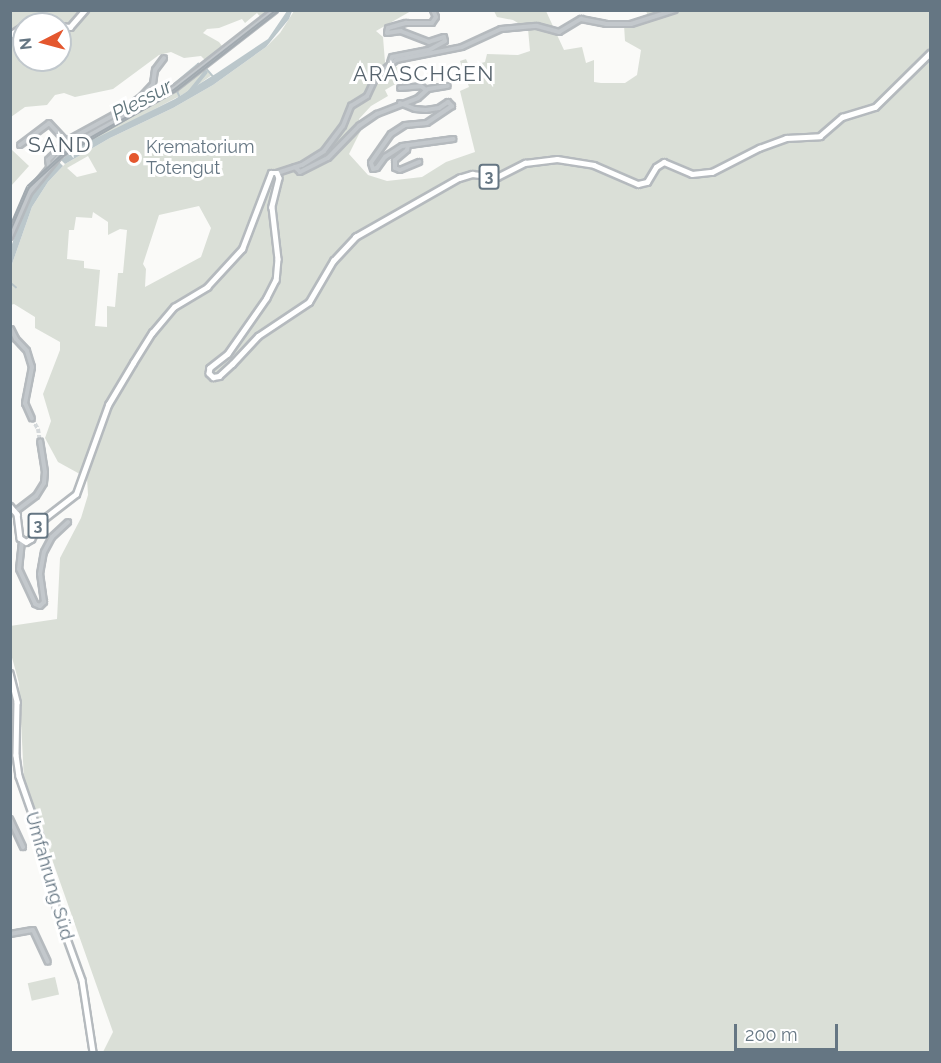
<!DOCTYPE html>
<html>
<head>
<meta charset="utf-8">
<style>
	body { margin:0 }
	#map { position:relative; width:941px; height:1063px; overflow:hidden; background:#fafaf8; font-family:Raleway,sans-serif }
	div>[style] { position:absolute }
	.green>* { inset:0; background:#dadfd7; transform-origin:0 0 }
	.water>* { inset:0; background:#bbc7cb }
	.stream>* { height:1.5px; margin:-0.75px; padding:0 0.75px; transform-origin:0.75px; border-radius:0.75px; background:#bbc7cb }
	.canal>* { height:4px; margin:-2px; padding:0 2px; transform-origin:2px; border-radius:2px; background:#bbc7cb }
	.minor-tunnel>* { height:4px; margin-top:-2px; transform-origin:0; background:repeating-linear-gradient(90deg,#d5d9db 0 4px,transparent 0 6px) }
	.roads { filter:drop-shadow(2px 0 #b5babe) drop-shadow(-2px 0 #b5babe) drop-shadow(0 2px #b5babe) drop-shadow(0 -2px #b5babe) }
	.minor>* { height:4px; margin:-2px; padding:0 2px; transform-origin:2px; border-radius:2px; background:#c3c8cc }
	.major>* { height:4.5px; margin:-2.25px; padding:0 2.25px; transform-origin:2.25px; border-radius:2.25px; background:#fff }
	.rail>* { height:4px; margin-top:-2px; transform-origin:0; background:repeating-linear-gradient(90deg,#fff 0 4.5px,#a2aab0 0 9px); box-sizing:border-box; border-block:2px solid #a2aab0 }
	.dots>* { width:16px; height:16px; translate:-50% -50%; box-sizing:border-box; border:3px solid #fff; border-radius:50% }
	span { translate:-50% -50%; white-space:nowrap; text-align:center; line-height:1.15; -webkit-text-stroke:6px #fff; paint-order:stroke }
	.shield-label span { padding:2px 4px; background:#fff; border:2px solid; border-radius:4px; -webkit-text-stroke-width:0 }
	.shield-label { font-size:16px; color:#657683; font-weight:700 }
	.poi-label { font-size:18px; color:#657683 }
	.left { translate:0 -50%; text-align:left }
	.street-label { font-size:18px; color:#657683 }
	.water-label { font-size:20px; color:#60757c; font-style:italic }
	.quarter-label { font-size:21px; color:#57646e; letter-spacing:1.5px }
	.frame { position:absolute; inset:0; border:12px solid #657683; pointer-events:none }
	.north { position:absolute; left:12px; top:12px; width:60px; height:60px; box-sizing:border-box; background:#fff; border:2px solid #c1c8cd; border-radius:50%; rotate:264deg; font-size:16px; font-weight:700; line-height:24px; text-align:center; color:#657683 }
	.north::after { content:''; display:block; margin:auto; width:21px; height:27px; background:#e4572e; clip-path:polygon(50% 0,100% 100%,50% 72%,0 100%) }
	.scale { position:absolute; left:734px; top:1024px; width:104px; height:27px; box-sizing:border-box; border:3px solid #657683; border-top:0; padding-left:8px; font-size:18px; line-height:21px; white-space:nowrap; color:#657683; -webkit-text-stroke:4px #fff; paint-order:stroke }
</style>
</head>
<body>
<div id="map">
	<div class="green">
		<div style="clip-path:polygon(evenodd,11px 11px,275px 11px,263px 20px,257px 13px,245px 23px,242px 19px,219px 28px,207px 29px,203px 33px,219px 42px,225px 50px,208px 63px,201px 56px,184px 58px,171px 52px,159px 55px,113px 89px,75px 97px,64px 93px,55px 95px,47px 105px,25px 107px,11px 117px,11px 11px,24px 24px,60px 24px,60px 60px,24px 60px,24px 24px)"></div>
		<div style="clip-path:polygon(evenodd,294px 11px,411px 11px,376px 31px,383px 37px,385px 62px,387px 65px,397px 67px,399px 82px,385px 90px,388px 96px,371px 106px,359px 119px,361px 130px,349px 154px,368px 175px,387px 181px,422px 177px,446px 162px,475px 152px,460px 91px,469px 87px,460px 61px,466px 59px,469px 66px,485px 62px,487px 54px,518px 55px,530px 51px,528px 29px,513px 20px,497px 17px,494px 11px,546px 11px,564px 50px,582px 47px,586px 63px,594px 60px,594px 82px,601px 83px,625px 83px,637px 75px,641px 50px,625px 41px,624px 25px,649px 19px,646px 11px,930px 11px,930px 1052px,103px 1052px,113px 1032px,24px 780px,19px 683px,11px 654px,10px 626px,57px 619px,60px 558px,81px 518px,88px 495px,87px 478px,58px 462px,45px 438px,51px 421px,43px 394px,60px 350px,60px 342px,35px 328px,35px 317px,14px 304px,11px 305px,11px 267px,32px 207px,48px 182px,65px 164px,110px 138px,173px 108px,213px 85px,266px 47px,280px 33px,294px 11px,88px 156px,97px 172px,77px 177px,67px 168px,88px 156px,294px 11px,199px 206px,211px 228px,201px 257px,145px 287px,146px 269px,143px 264px,159px 215px,199px 206px,294px 11px,93px 212px,108px 222px,108px 235px,120px 229px,127px 230px,123px 273px,118px 273px,115px 307px,107px 306px,107px 327px,95px 326px,100px 270px,84px 268px,84px 261px,67px 259px,69px 230px,74px 230px,76px 217px,92px 218px,93px 212px)"></div>
		<div style="clip-path:polygon(206px 68px,212px 75px,191px 90px,60px 159px,85px 141px,162px 100px)"></div>
		<div style="clip-path:polygon(11px 149px,29px 166px,11px 186px,10px 186px)"></div>
		<div style="left:55px;top:977px;width:18px;height:28px;rotate:77deg"></div>
	</div>
	<div class="water">
		<div style="clip-path:polygon(287px 11px,292px 11px,289px 19px,266px 47px,213px 85px,173px 108px,110px 138px,65px 164px,61px 160px,80px 146px,175px 99px,217px 73px,268px 39px)"></div>
		<div style="clip-path:polygon(59px 162px,63px 166px,48px 182px,32px 207px,11px 267px,12px 244px,24px 210px,37px 186px)"></div>
	</div>
	<div class="stream">
		<div style="left:206px;top:68px;width:11px;rotate:49deg"></div>
		<div style="left:173px;top:85px;width:33px;rotate:-40deg"></div>
		<div style="left:198px;top:64px;width:4px"></div>
		<div style="left:177px;top:90px;width:8px;rotate:67deg"></div>
		<div style="left:84px;top:136px;width:8px;rotate:-30deg"></div>
		<div style="left:10px;top:282px;width:8px;rotate:40deg"></div>
	</div>
	<div class="canal">
		<div style="left:188px;top:94px;width:28px;rotate:-51deg"></div>
	</div>
	<div class="minor-tunnel">
		<div style="left:32px;top:419px;width:12px;rotate:59deg"></div>
		<div style="left:38px;top:429px;width:12px;rotate:81deg"></div>
	</div>
	<div class="roads">
		<div class="minor">
			<div style="left:390px;top:63px;width:6px;rotate:-72deg"></div>
			<div style="left:392px;top:57px;width:38px;rotate:-11deg"></div>
			<div style="left:429px;top:50px;width:18px;rotate:-29deg"></div>
			<div style="left:445px;top:41px;width:4px;rotate:-104deg"></div>
			<div style="left:444px;top:37px;width:16px;rotate:162deg"></div>
			<div style="left:429px;top:42px;width:30px;rotate:-159deg"></div>
			<div style="left:401px;top:31px;width:14px;rotate:172deg"></div>
			<div style="left:387px;top:33px;width:5px;rotate:-79deg"></div>
			<div style="left:388px;top:28px;width:19px;rotate:-16deg"></div>
			<div style="left:406px;top:23px;width:26px"></div>
			<div style="left:432px;top:23px;width:7px;rotate:-56deg"></div>
			<div style="left:436px;top:17px;width:8px;rotate:-113deg"></div>
			<div style="left:400px;top:88px;width:21px;rotate:-5deg"></div>
			<div style="left:421px;top:86px;width:6px;rotate:39deg"></div>
			<div style="left:400px;top:103px;width:16px;rotate:22deg"></div>
			<div style="left:415px;top:109px;width:11px;rotate:5deg"></div>
			<div style="left:426px;top:110px;width:13px;rotate:-9deg"></div>
			<div style="left:439px;top:108px;width:11px;rotate:-34deg"></div>
			<div style="left:448px;top:102px;width:6px;rotate:45deg"></div>
			<div style="left:452px;top:106px;width:30px;rotate:146deg"></div>
			<div style="left:427px;top:123px;width:22px;rotate:175deg"></div>
			<div style="left:405px;top:125px;width:17px;rotate:147deg"></div>
			<div style="left:391px;top:134px;width:35px;rotate:125deg"></div>
			<div style="left:371px;top:163px;width:6px;rotate:72deg"></div>
			<div style="left:373px;top:169px;width:4px;rotate:-14deg"></div>
			<div style="left:377px;top:168px;width:14px;rotate:-54deg"></div>
			<div style="left:385px;top:157px;width:20px;rotate:-33deg"></div>
			<div style="left:402px;top:146px;width:52px;rotate:-7.7deg"></div>
			<div style="left:20px;top:145px;width:36px;rotate:-37deg"></div>
			<div style="left:49px;top:123px;width:26px;rotate:47deg"></div>
			<div style="left:408px;top:145px;width:5px;rotate:101deg"></div>
			<div style="left:407px;top:150px;width:16px;rotate:140deg"></div>
			<div style="left:395px;top:160px;width:8px;rotate:90deg"></div>
			<div style="left:395px;top:168px;width:5px;rotate:22deg"></div>
			<div style="left:400px;top:170px;width:21px;rotate:-23deg"></div>
			<div style="left:49px;top:166px;width:6px;rotate:-99deg"></div>
			<div style="left:48px;top:160px;width:30px;rotate:-44deg"></div>
			<div style="left:70px;top:139px;width:63px;rotate:-28.6deg"></div>
			<div style="left:125px;top:109px;width:21px;rotate:-37deg"></div>
			<div style="left:142px;top:96px;width:16px;rotate:-47deg"></div>
			<div style="left:153px;top:84px;width:14px;rotate:-82deg"></div>
			<div style="left:155px;top:70px;width:15px;rotate:-53deg"></div>
			<div style="left:295px;top:167px;width:7px;rotate:45deg"></div>
			<div style="left:300px;top:172px;width:31px;rotate:-27deg"></div>
			<div style="left:328px;top:158px;width:45px;rotate:-45.9deg"></div>
			<div style="left:359px;top:126px;width:22px;rotate:-34deg"></div>
			<div style="left:377px;top:114px;width:44px;rotate:-21.3deg"></div>
			<div style="left:418px;top:98px;width:13px;rotate:-42deg"></div>
			<div style="left:428px;top:89px;width:20px;rotate:-9deg"></div>
			<div style="left:277px;top:173px;width:26px;rotate:-18deg"></div>
			<div style="left:302px;top:165px;width:26px;rotate:-32deg"></div>
			<div style="left:324px;top:151px;width:31px;rotate:-53deg"></div>
			<div style="left:343px;top:126px;width:22px;rotate:-68deg"></div>
			<div style="left:351px;top:106px;width:19px;rotate:-32deg"></div>
			<div style="left:367px;top:96px;width:23px;rotate:-65deg"></div>
			<div style="left:377px;top:75px;width:24px;rotate:-38deg"></div>
			<div style="left:396px;top:60px;width:67px;rotate:-11.1deg"></div>
			<div style="left:462px;top:47px;width:43px;rotate:-24.8deg"></div>
			<div style="left:501px;top:29px;width:36px;rotate:-5deg"></div>
			<div style="left:537px;top:26px;width:23px;rotate:15deg"></div>
			<div style="left:559px;top:32px;width:26px;rotate:-31deg"></div>
			<div style="left:581px;top:19px;width:25px;rotate:11deg"></div>
			<div style="left:606px;top:24px;width:25px"></div>
			<div style="left:631px;top:24px;width:46px;rotate:-17.7deg"></div>
			<div style="left:10px;top:237px;width:48px;rotate:-66.6deg"></div>
			<div style="left:29px;top:193px;width:49px;rotate:-50.8deg"></div>
			<div style="left:60px;top:155px;width:26px;rotate:-36deg"></div>
			<div style="left:81px;top:140px;width:107px;rotate:-29deg"></div>
			<div style="left:175px;top:88px;width:127px;rotate:-38deg"></div>
			<div style="left:11px;top:329px;width:11px;rotate:63deg"></div>
			<div style="left:16px;top:339px;width:16px;rotate:47deg"></div>
			<div style="left:27px;top:351px;width:17px;rotate:73deg"></div>
			<div style="left:32px;top:367px;width:37px;rotate:101deg"></div>
			<div style="left:25px;top:403px;width:17px;rotate:66deg"></div>
			<div style="left:16px;top:511px;width:25px;rotate:-37deg"></div>
			<div style="left:36px;top:496px;width:15px;rotate:-58deg"></div>
			<div style="left:44px;top:483px;width:11px;rotate:-85deg"></div>
			<div style="left:45px;top:472px;width:31px;rotate:-99deg"></div>
			<div style="left:22px;top:541px;width:28px;rotate:96deg"></div>
			<div style="left:19px;top:569px;width:38px;rotate:65deg"></div>
			<div style="left:35px;top:604px;width:5px;rotate:22deg"></div>
			<div style="left:40px;top:606px;width:6px;rotate:-45deg"></div>
			<div style="left:44px;top:602px;width:28px;rotate:-98deg"></div>
			<div style="left:40px;top:574px;width:22px;rotate:-80deg"></div>
			<div style="left:44px;top:552px;width:17px;rotate:-62deg"></div>
			<div style="left:52px;top:537px;width:22px;rotate:-43deg"></div>
			<div style="left:10px;top:819px;width:31px;rotate:65deg"></div>
			<div style="left:10px;top:934px;width:23px;rotate:-10deg"></div>
			<div style="left:33px;top:930px;width:35px;rotate:65deg"></div>
		</div>
		<div class="major">
			<div style="left:27px;top:24px;width:19px;rotate:-21deg"></div>
			<div style="left:45px;top:17px;width:15px;rotate:28deg"></div>
			<div style="left:60px;top:26px;width:10px;rotate:6deg"></div>
			<div style="left:70px;top:27px;width:23px;rotate:-49deg"></div>
			<div style="left:10px;top:35px;width:17px;rotate:-33deg"></div>
			<div style="left:10px;top:506px;width:11px;rotate:49deg"></div>
			<div style="left:17px;top:514px;width:24px;rotate:83deg"></div>
			<div style="left:20px;top:538px;width:7px;rotate:34deg"></div>
			<div style="left:26px;top:542px;width:6px;rotate:-31deg"></div>
			<div style="left:31px;top:539px;width:21px;rotate:-61deg"></div>
			<div style="left:41px;top:521px;width:44px;rotate:-37.6deg"></div>
			<div style="left:76px;top:494px;width:95px;rotate:-70.2deg"></div>
			<div style="left:108px;top:405px;width:49px;rotate:-59.2deg"></div>
			<div style="left:133px;top:363px;width:36px;rotate:-58deg"></div>
			<div style="left:152px;top:333px;width:34px;rotate:-50deg"></div>
			<div style="left:174px;top:307px;width:39px;rotate:-31deg"></div>
			<div style="left:207px;top:287px;width:52px;rotate:-47.4deg"></div>
			<div style="left:242px;top:249px;width:81px;rotate:-69.1deg"></div>
			<div style="left:271px;top:173px;width:6px"></div>
			<div style="left:277px;top:173px;width:5px;rotate:68deg"></div>
			<div style="left:279px;top:178px;width:30px;rotate:104deg"></div>
			<div style="left:272px;top:207px;width:52px;rotate:83.4deg"></div>
			<div style="left:278px;top:259px;width:21px;rotate:95deg"></div>
			<div style="left:276px;top:280px;width:20px;rotate:117deg"></div>
			<div style="left:267px;top:298px;width:68px;rotate:124.9deg"></div>
			<div style="left:228px;top:354px;width:23px;rotate:142deg"></div>
			<div style="left:210px;top:368px;width:5px;rotate:101deg"></div>
			<div style="left:209px;top:373px;width:6px;rotate:45deg"></div>
			<div style="left:213px;top:377px;width:6px;rotate:-9deg"></div>
			<div style="left:219px;top:376px;width:18px;rotate:-43deg"></div>
			<div style="left:232px;top:364px;width:38px;rotate:-47deg"></div>
			<div style="left:258px;top:336px;width:61px;rotate:-33.7deg"></div>
			<div style="left:309px;top:302px;width:48px;rotate:-59.7deg"></div>
			<div style="left:333px;top:261px;width:33px;rotate:-47deg"></div>
			<div style="left:355px;top:237px;width:120px;rotate:-29.6deg"></div>
			<div style="left:459px;top:178px;width:14px;rotate:-17deg"></div>
			<div style="left:472px;top:174px;width:25px;rotate:7deg"></div>
			<div style="left:497px;top:177px;width:31px;rotate:-27deg"></div>
			<div style="left:525px;top:163px;width:32px;rotate:-7deg"></div>
			<div style="left:557px;top:159px;width:37px;rotate:9deg"></div>
			<div style="left:594px;top:165px;width:48px;rotate:23.4deg"></div>
			<div style="left:638px;top:184px;width:9px;rotate:-13deg"></div>
			<div style="left:647px;top:182px;width:17px;rotate:-59deg"></div>
			<div style="left:656px;top:167px;width:9px;rotate:-32deg"></div>
			<div style="left:664px;top:162px;width:30px;rotate:23deg"></div>
			<div style="left:692px;top:174px;width:20px;rotate:-6deg"></div>
			<div style="left:712px;top:172px;width:53px;rotate:-27.1deg"></div>
			<div style="left:759px;top:148px;width:29px;rotate:-20deg"></div>
			<div style="left:786px;top:138px;width:34px;rotate:-3deg"></div>
			<div style="left:820px;top:136px;width:29px;rotate:-41deg"></div>
			<div style="left:842px;top:117px;width:34px;rotate:-17deg"></div>
			<div style="left:875px;top:107px;width:77px;rotate:-44.5deg"></div>
			<div style="left:10px;top:673px;width:30px;rotate:76deg"></div>
			<div style="left:17px;top:702px;width:53px;rotate:91.1deg"></div>
			<div style="left:16px;top:755px;width:21px;rotate:82deg"></div>
			<div style="left:19px;top:776px;width:64px;rotate:70.7deg"></div>
			<div style="left:40px;top:836px;width:77px;rotate:77.2deg"></div>
			<div style="left:57px;top:911px;width:73px;rotate:70.1deg"></div>
			<div style="left:82px;top:980px;width:73px;rotate:81.3deg"></div>
		</div>
	</div>
	<div class="rail">
		<div style="left:10px;top:229px;width:46px;rotate:-66.8deg"></div>
		<div style="left:28px;top:187px;width:49px;rotate:-42.5deg"></div>
		<div style="left:64px;top:154px;width:127px;rotate:-29.8deg"></div>
		<div style="left:174px;top:91px;width:132px;rotate:-37.9deg"></div>
	</div>
	<div class="dots">
		<div style="left:134px;top:158px;background:#e4572e"></div>
	</div>
	<div class="shield-label">
		<span style="left:489px;top:177px">3</span>
		<span style="left:38px;top:526px">3</span>
	</div>
	<div class="poi-label">
		<span class="left" style="left:146px;top:158px">Krematorium<br>Totengut</span>
	</div>
	<div class="street-label">
		<span style="left:49px;top:876px;rotate:74deg">Umfahrung Süd</span>
	</div>
	<div class="water-label">
		<span style="left:142px;top:100px;rotate:-28deg">Plessur</span>
	</div>
	<div class="quarter-label">
		<span style="left:424px;top:74px">ARASCHGEN</span>
		<span style="left:60px;top:145px">SAND</span>
	</div>
	<div class="frame"></div>
	<div class="north">N</div>
	<div class="scale">200 m</div>
</div>
</body>
</html>
